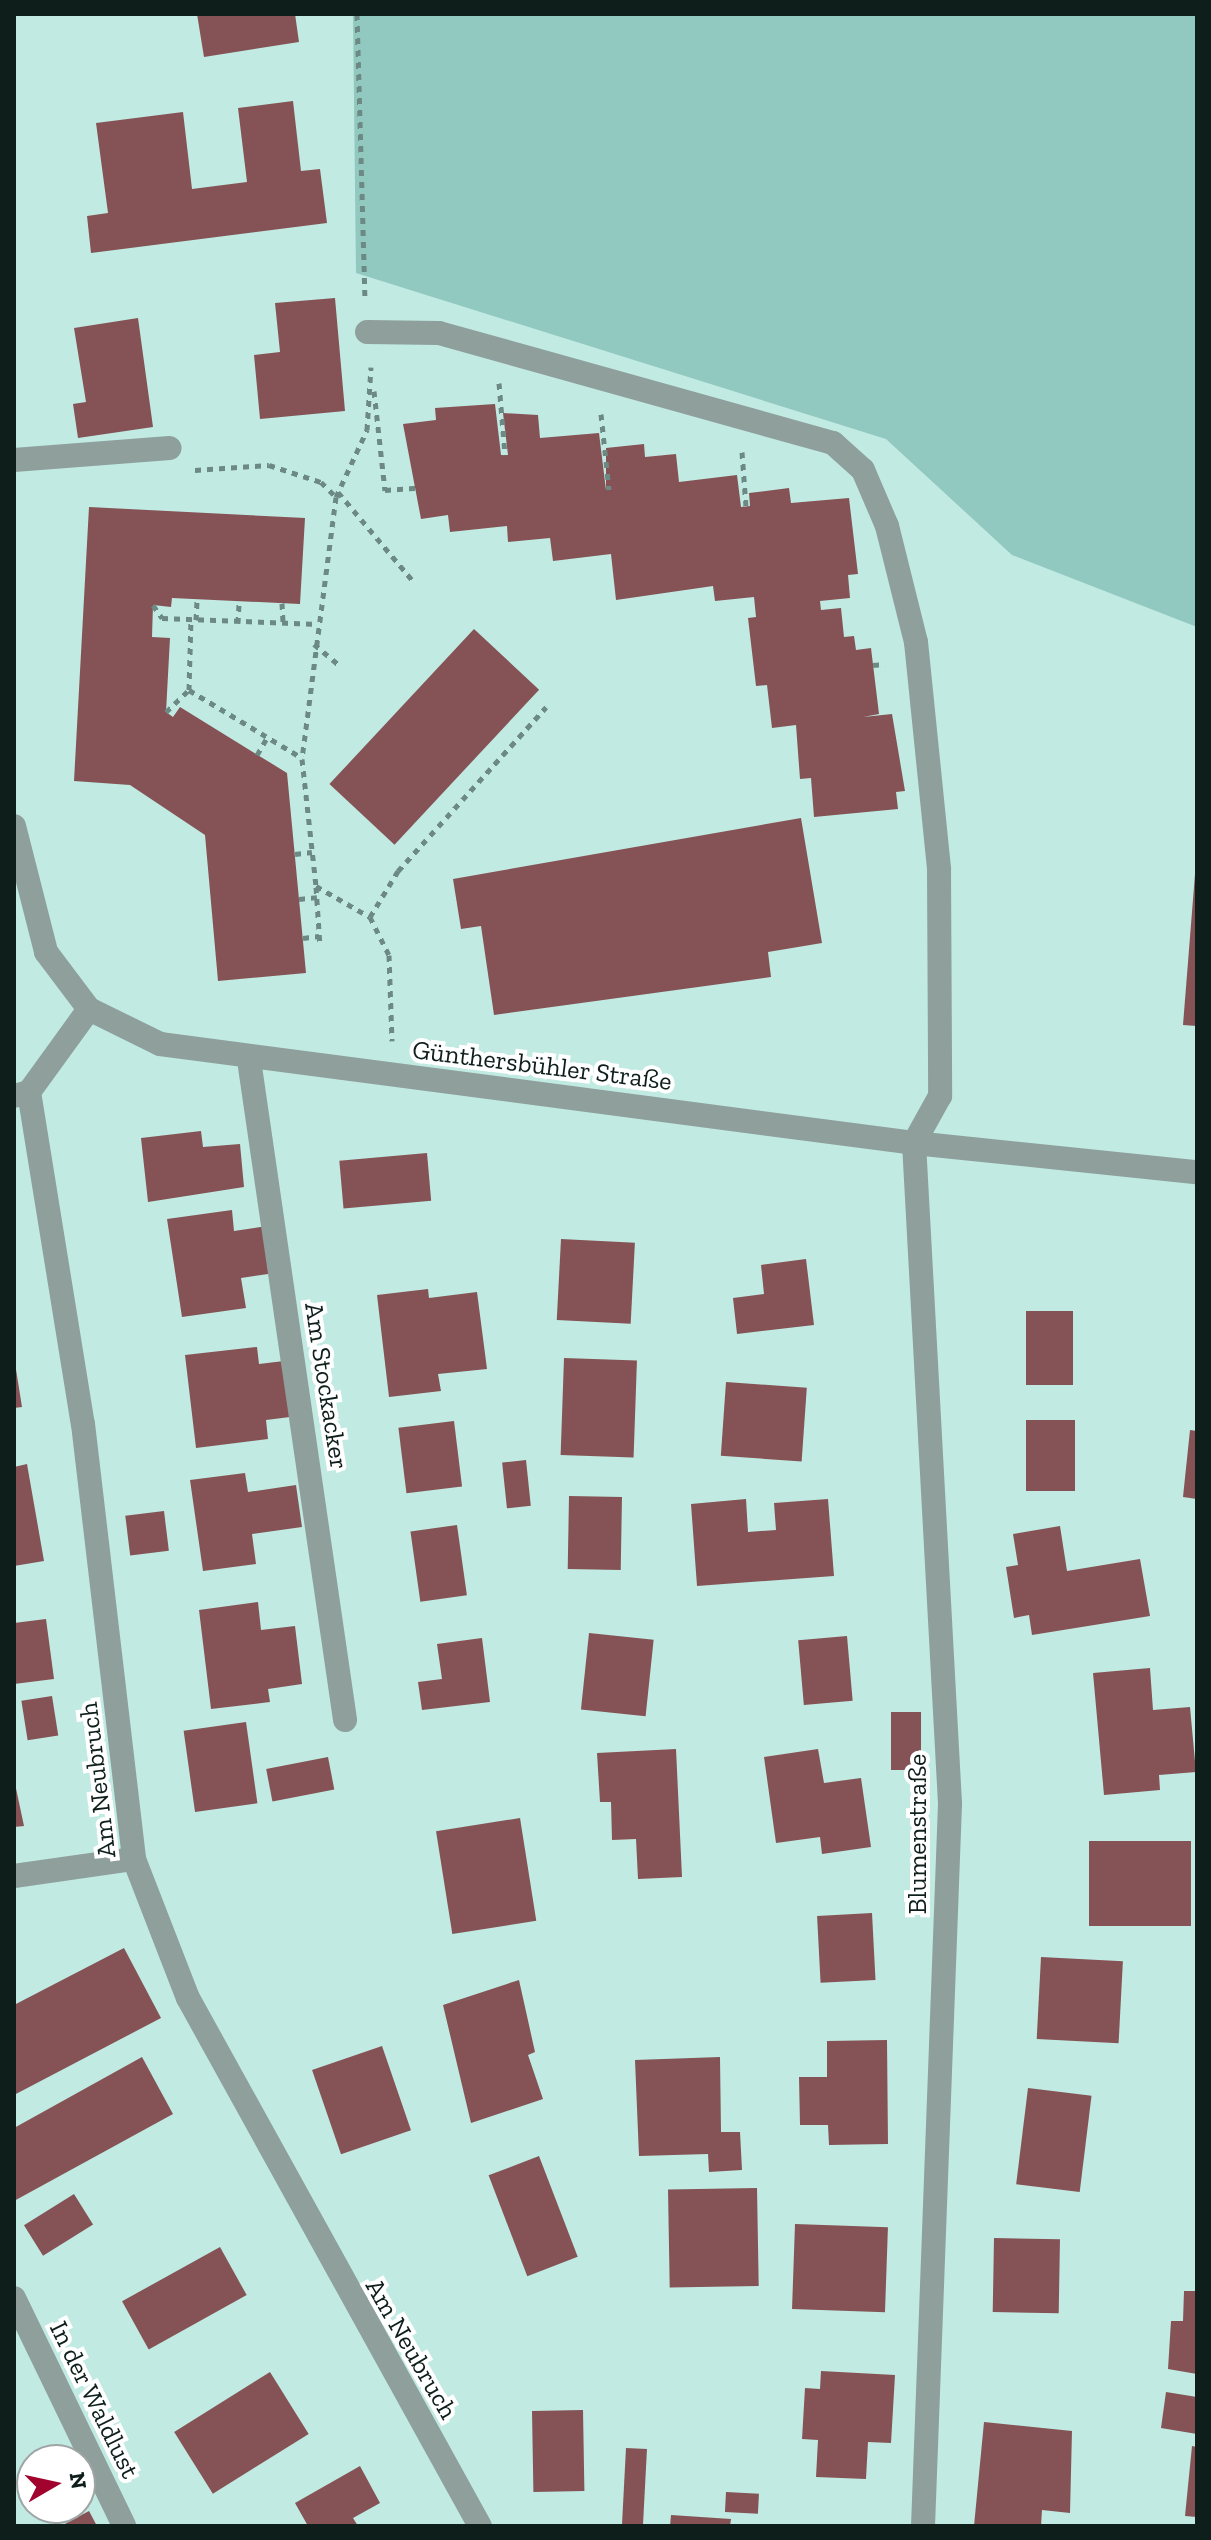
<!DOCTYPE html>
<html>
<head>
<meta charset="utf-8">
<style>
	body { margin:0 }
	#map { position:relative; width:1211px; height:2540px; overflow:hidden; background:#c1eae3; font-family:"Zilla Slab",serif }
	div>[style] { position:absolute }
	.green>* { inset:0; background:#91c8bf }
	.building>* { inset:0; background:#855355; transform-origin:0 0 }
	.path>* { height:5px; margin-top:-2.5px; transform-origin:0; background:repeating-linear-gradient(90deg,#6c8984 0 6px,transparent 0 12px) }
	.minor>* { height:24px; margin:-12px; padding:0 12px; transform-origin:12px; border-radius:12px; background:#8e9f9c }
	span { translate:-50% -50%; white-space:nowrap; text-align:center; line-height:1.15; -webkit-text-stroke:8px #fff; paint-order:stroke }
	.street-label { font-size:26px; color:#0e1e1b }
	.frame { position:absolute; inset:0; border:16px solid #0e1e1b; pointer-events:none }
	.north { position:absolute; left:16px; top:2444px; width:80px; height:80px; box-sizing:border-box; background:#fff; border:2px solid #9fa5a4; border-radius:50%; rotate:81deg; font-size:22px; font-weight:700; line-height:32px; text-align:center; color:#0e1e1b }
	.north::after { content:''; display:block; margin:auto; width:28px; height:36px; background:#a2032e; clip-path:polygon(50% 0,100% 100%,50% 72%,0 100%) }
</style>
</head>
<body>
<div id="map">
	<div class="green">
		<div style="clip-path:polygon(353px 14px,1197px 14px,1197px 627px,1012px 555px,886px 439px,356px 273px)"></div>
	</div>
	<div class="building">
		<div style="clip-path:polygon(197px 14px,295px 14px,299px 42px,204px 57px)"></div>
		<div style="clip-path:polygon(293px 101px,301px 171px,320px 169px,327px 223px,91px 253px,87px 216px,108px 213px,96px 123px,183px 112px,192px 189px,247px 182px,238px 108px)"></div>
		<div style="clip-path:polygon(335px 298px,345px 411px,260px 419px,254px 355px,280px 352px,275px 303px)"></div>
		<div style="clip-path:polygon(138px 318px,153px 427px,78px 438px,73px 404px,86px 402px,74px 328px)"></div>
		<div style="clip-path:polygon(495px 404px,501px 455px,508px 455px,503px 413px,538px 415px,540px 438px,599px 433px,606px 490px,606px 448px,644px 444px,645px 457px,676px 454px,679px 482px,737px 475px,741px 507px,750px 506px,749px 493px,789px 488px,791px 503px,849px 498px,858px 574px,848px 575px,850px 598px,820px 601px,821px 610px,841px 608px,844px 637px,854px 636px,856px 650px,871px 648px,879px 714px,863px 717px,892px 714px,905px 791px,896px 792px,898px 809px,814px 817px,811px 778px,800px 779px,796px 725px,772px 728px,767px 685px,756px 686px,748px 618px,756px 617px,754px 597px,715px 601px,713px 586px,616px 600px,611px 554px,553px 561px,550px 538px,508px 542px,507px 526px,450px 532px,448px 515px,421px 519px,403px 424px,436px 420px,435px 408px)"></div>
		<div style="clip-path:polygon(89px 507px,305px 518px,300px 604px,172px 598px,171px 607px,153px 605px,152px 637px,170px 638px,166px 712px,173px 717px,180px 707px,287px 773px,306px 973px,218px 981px,205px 835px,130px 785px,74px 781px)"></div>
		<div style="left:474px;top:629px;width:89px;height:212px;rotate:43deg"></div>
		<div style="clip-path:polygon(801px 818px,822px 943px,768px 952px,771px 977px,494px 1015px,481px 926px,461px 929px,453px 879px)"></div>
		<div style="clip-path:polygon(1197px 849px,1197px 1026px,1183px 1025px)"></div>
		<div style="clip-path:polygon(201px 1131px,203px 1147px,240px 1144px,244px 1187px,148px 1202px,141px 1138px)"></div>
		<div style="left:427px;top:1153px;width:48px;height:88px;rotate:85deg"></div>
		<div style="clip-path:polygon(232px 1210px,234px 1231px,267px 1226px,275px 1273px,241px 1278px,246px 1308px,182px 1317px,167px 1219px)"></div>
		<div style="left:561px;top:1239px;width:74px;height:81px;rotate:3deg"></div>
		<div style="clip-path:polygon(806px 1259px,814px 1325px,737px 1334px,733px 1298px,764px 1294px,761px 1265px)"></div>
		<div style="clip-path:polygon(428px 1289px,429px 1298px,477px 1292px,487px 1369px,438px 1374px,441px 1391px,389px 1397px,377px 1295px)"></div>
		<div style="left:1026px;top:1311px;width:47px;height:74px"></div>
		<div style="clip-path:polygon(257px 1347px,259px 1364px,284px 1361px,290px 1417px,266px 1420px,268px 1439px,196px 1448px,185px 1355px)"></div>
		<div style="clip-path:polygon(14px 1357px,22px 1407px,14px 1408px)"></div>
		<div style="left:564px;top:1358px;width:73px;height:97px;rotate:2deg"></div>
		<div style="left:726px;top:1382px;width:81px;height:74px;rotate:4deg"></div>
		<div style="left:1026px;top:1420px;width:49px;height:71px"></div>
		<div style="left:454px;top:1421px;width:66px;height:56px;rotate:83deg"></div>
		<div style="clip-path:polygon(1190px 1430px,1197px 1431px,1197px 1499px,1183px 1497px)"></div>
		<div style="left:526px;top:1460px;width:46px;height:24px;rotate:84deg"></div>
		<div style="clip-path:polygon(27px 1464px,44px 1561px,14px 1566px,14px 1467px)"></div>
		<div style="clip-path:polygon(245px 1473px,248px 1492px,296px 1485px,302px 1527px,252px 1534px,256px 1564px,203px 1571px,190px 1480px)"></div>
		<div style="left:569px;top:1496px;width:53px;height:73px;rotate:1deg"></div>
		<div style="clip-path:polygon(746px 1499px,748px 1532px,776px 1530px,774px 1503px,828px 1499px,834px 1576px,697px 1586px,691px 1504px)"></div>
		<div style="left:164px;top:1511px;width:40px;height:39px;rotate:83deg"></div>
		<div style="left:457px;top:1525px;width:71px;height:47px;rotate:82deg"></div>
		<div style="clip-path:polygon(1060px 1526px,1067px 1571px,1140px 1559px,1150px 1616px,1032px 1635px,1029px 1615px,1014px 1618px,1006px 1567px,1018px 1565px,1013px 1534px)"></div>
		<div style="clip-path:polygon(258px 1602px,261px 1630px,295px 1626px,302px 1684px,268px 1689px,270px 1702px,211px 1709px,199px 1610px)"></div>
		<div style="clip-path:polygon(46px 1619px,54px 1679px,14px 1684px,14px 1623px)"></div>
		<div style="left:589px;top:1633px;width:65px;height:77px;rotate:6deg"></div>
		<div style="left:847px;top:1636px;width:65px;height:49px;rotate:85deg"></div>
		<div style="clip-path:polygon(482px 1638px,490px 1702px,422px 1710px,418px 1682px,442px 1679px,437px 1644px)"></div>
		<div style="clip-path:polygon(1150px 1668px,1153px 1710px,1190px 1707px,1196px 1772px,1159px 1775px,1160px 1790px,1104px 1795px,1093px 1673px)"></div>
		<div style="left:52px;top:1696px;width:40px;height:31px;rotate:81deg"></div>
		<div style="left:891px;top:1712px;width:30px;height:58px"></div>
		<div style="left:246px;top:1722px;width:82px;height:63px;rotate:82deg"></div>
		<div style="clip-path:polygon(676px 1749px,682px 1877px,638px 1879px,636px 1839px,612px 1840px,611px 1802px,600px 1802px,597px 1753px)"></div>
		<div style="clip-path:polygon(818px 1749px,824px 1783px,861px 1778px,871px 1847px,822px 1854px,820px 1837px,776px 1843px,764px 1757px)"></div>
		<div style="left:328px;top:1757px;width:33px;height:63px;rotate:79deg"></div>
		<div style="clip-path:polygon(14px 1779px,24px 1826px,14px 1827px)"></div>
		<div style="left:520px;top:1818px;width:104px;height:85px;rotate:81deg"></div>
		<div style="left:1089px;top:1841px;width:102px;height:85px"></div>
		<div style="left:872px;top:1913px;width:67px;height:55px;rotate:87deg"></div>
		<div style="clip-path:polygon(124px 1948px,161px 2018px,14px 2095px,14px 2005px)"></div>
		<div style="left:1041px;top:1957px;width:82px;height:82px;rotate:3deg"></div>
		<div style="clip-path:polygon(519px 1980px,535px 2052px,528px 2055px,543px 2099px,471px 2123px,443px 2005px)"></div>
		<div style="clip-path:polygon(887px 2040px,888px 2144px,829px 2145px,828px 2125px,800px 2125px,799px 2077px,827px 2077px,827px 2041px)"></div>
		<div style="left:382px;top:2046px;width:89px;height:74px;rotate:71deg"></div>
		<div style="clip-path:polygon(142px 2057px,173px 2114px,14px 2201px,14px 2128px)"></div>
		<div style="clip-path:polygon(720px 2057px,721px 2132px,740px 2132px,742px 2170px,709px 2172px,708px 2154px,639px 2156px,635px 2060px)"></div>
		<div style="left:1028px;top:2088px;width:64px;height:97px;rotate:7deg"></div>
		<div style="left:539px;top:2156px;width:108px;height:54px;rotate:69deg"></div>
		<div style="left:757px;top:2188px;width:98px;height:89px;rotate:89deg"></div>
		<div style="left:74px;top:2194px;width:36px;height:59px;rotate:58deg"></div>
		<div style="left:795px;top:2224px;width:93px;height:85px;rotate:2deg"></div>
		<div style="left:994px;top:2238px;width:66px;height:74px;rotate:1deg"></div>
		<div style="left:220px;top:2247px;width:55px;height:112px;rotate:61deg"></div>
		<div style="clip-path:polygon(1184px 2291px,1197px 2291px,1197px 2374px,1168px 2369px,1171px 2321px,1183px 2321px)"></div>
		<div style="clip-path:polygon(821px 2371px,895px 2375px,891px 2443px,868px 2442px,866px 2479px,816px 2477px,818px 2440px,802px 2439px,805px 2388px,820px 2389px)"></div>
		<div style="left:270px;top:2372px;width:73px;height:113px;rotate:58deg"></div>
		<div style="clip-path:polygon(1166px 2392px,1197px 2397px,1197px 2434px,1161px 2428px)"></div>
		<div style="left:583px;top:2410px;width:81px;height:51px;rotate:89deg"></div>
		<div style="clip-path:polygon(984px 2422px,1072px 2431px,1070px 2513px,1042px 2510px,1041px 2526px,974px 2526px)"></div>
		<div style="clip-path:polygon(1192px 2446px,1197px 2447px,1197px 2517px,1185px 2516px)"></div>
		<div style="left:626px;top:2448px;width:21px;height:78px;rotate:3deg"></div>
		<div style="clip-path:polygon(360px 2466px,380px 2503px,353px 2518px,358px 2526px,308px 2526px,295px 2503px)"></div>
		<div style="left:726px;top:2492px;width:33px;height:20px;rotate:3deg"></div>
		<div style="clip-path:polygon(89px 2511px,97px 2526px,61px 2526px)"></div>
		<div style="clip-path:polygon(671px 2515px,731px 2519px,730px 2526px,670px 2526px)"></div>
	</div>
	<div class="path">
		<div style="left:357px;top:14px;width:287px;rotate:88.4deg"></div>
		<div style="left:499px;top:383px;width:72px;rotate:85.2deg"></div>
		<div style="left:374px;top:391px;width:100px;rotate:83.7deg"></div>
		<div style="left:385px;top:490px;width:32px;rotate:-4deg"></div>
		<div style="left:601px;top:414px;width:76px;rotate:84deg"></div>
		<div style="left:742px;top:452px;width:55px;rotate:85.8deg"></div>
		<div style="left:195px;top:470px;width:74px;rotate:-3.9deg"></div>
		<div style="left:269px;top:465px;width:55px;rotate:18.1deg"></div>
		<div style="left:321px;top:482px;width:21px;rotate:45deg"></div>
		<div style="left:336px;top:497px;width:264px;rotate:97.4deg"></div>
		<div style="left:302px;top:759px;width:128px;rotate:83.7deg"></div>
		<div style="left:316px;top:886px;width:62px;rotate:29.9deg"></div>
		<div style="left:370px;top:917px;width:42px;rotate:63.4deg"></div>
		<div style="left:389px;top:955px;width:86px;rotate:88deg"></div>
		<div style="left:338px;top:492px;width:116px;rotate:49.9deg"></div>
		<div style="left:336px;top:497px;width:74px;rotate:-65.2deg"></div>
		<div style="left:367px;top:430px;width:63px;rotate:-86.4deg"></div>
		<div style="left:282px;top:603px;width:21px;rotate:87deg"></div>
		<div style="left:153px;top:605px;width:16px;rotate:55deg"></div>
		<div style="left:162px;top:618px;width:156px;rotate:2.2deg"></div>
		<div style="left:196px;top:620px;width:21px;rotate:-87deg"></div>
		<div style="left:238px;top:623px;width:21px;rotate:-87deg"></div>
		<div style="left:314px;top:644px;width:33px;rotate:40deg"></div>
		<div style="left:873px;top:665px;width:12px;rotate:-5deg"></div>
		<div style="left:189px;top:690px;width:132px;rotate:31deg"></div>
		<div style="left:166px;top:712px;width:32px;rotate:-44deg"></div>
		<div style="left:189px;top:690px;width:70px;rotate:-88.4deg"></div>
		<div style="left:257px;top:755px;width:20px;rotate:-60deg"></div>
		<div style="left:295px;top:854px;width:17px;rotate:-7deg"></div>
		<div style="left:316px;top:887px;width:58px;rotate:86.1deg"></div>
		<div style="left:299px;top:899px;width:18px;rotate:-6deg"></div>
		<div style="left:370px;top:917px;width:54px;rotate:-58.7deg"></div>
		<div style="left:398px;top:871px;width:221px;rotate:-47.9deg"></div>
		<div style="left:303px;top:938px;width:16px;rotate:-7deg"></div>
	</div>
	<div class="minor">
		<div style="left:367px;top:332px;width:72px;rotate:0.8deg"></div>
		<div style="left:439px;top:333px;width:409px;rotate:15.6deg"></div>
		<div style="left:833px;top:443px;width:40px;rotate:42deg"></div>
		<div style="left:863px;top:470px;width:61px;rotate:66.8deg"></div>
		<div style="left:887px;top:526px;width:120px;rotate:76deg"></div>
		<div style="left:916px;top:642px;width:229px;rotate:84.2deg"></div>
		<div style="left:939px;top:870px;width:226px;rotate:89.7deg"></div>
		<div style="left:940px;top:1096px;width:54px;rotate:119deg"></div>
		<div style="left:914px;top:1143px;width:662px;rotate:86.88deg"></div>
		<div style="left:950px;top:1804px;width:723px;rotate:92.14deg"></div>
		<div style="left:14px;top:460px;width:156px;rotate:-4.4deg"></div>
		<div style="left:14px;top:826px;width:130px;rotate:75.7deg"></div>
		<div style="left:46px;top:952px;width:71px;rotate:53deg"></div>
		<div style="left:89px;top:1009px;width:79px;rotate:26.2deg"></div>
		<div style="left:160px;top:1044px;width:760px;rotate:7.48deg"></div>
		<div style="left:914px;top:1143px;width:284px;rotate:5.9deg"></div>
		<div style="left:249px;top:1060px;width:667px;rotate:81.72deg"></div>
		<div style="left:29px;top:1092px;width:336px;rotate:80.8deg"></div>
		<div style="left:83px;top:1424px;width:438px;rotate:83.3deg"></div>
		<div style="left:134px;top:1859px;width:149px;rotate:68.8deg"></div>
		<div style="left:188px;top:1998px;width:603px;rotate:61.06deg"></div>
		<div style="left:14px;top:1096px;width:16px;rotate:-15deg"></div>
		<div style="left:29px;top:1092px;width:102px;rotate:-54.1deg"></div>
		<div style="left:14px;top:1876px;width:121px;rotate:-8.1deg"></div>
		<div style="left:14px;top:2298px;width:253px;rotate:64.2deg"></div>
	</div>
	<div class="street-label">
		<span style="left:542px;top:1066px;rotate:7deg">Günthersbühler Straße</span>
		<span style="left:326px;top:1386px;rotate:81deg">Am Stockacker</span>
		<span style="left:98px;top:1780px;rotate:-97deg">Am Neubruch</span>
		<span style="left:918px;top:1834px;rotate:-90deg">Blumenstraße</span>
		<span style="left:411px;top:2349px;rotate:60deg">Am Neubruch</span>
		<span style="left:94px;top:2400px;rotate:64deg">In der Waldlust</span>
	</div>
	<div class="frame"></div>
	<div class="north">N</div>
</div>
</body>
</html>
